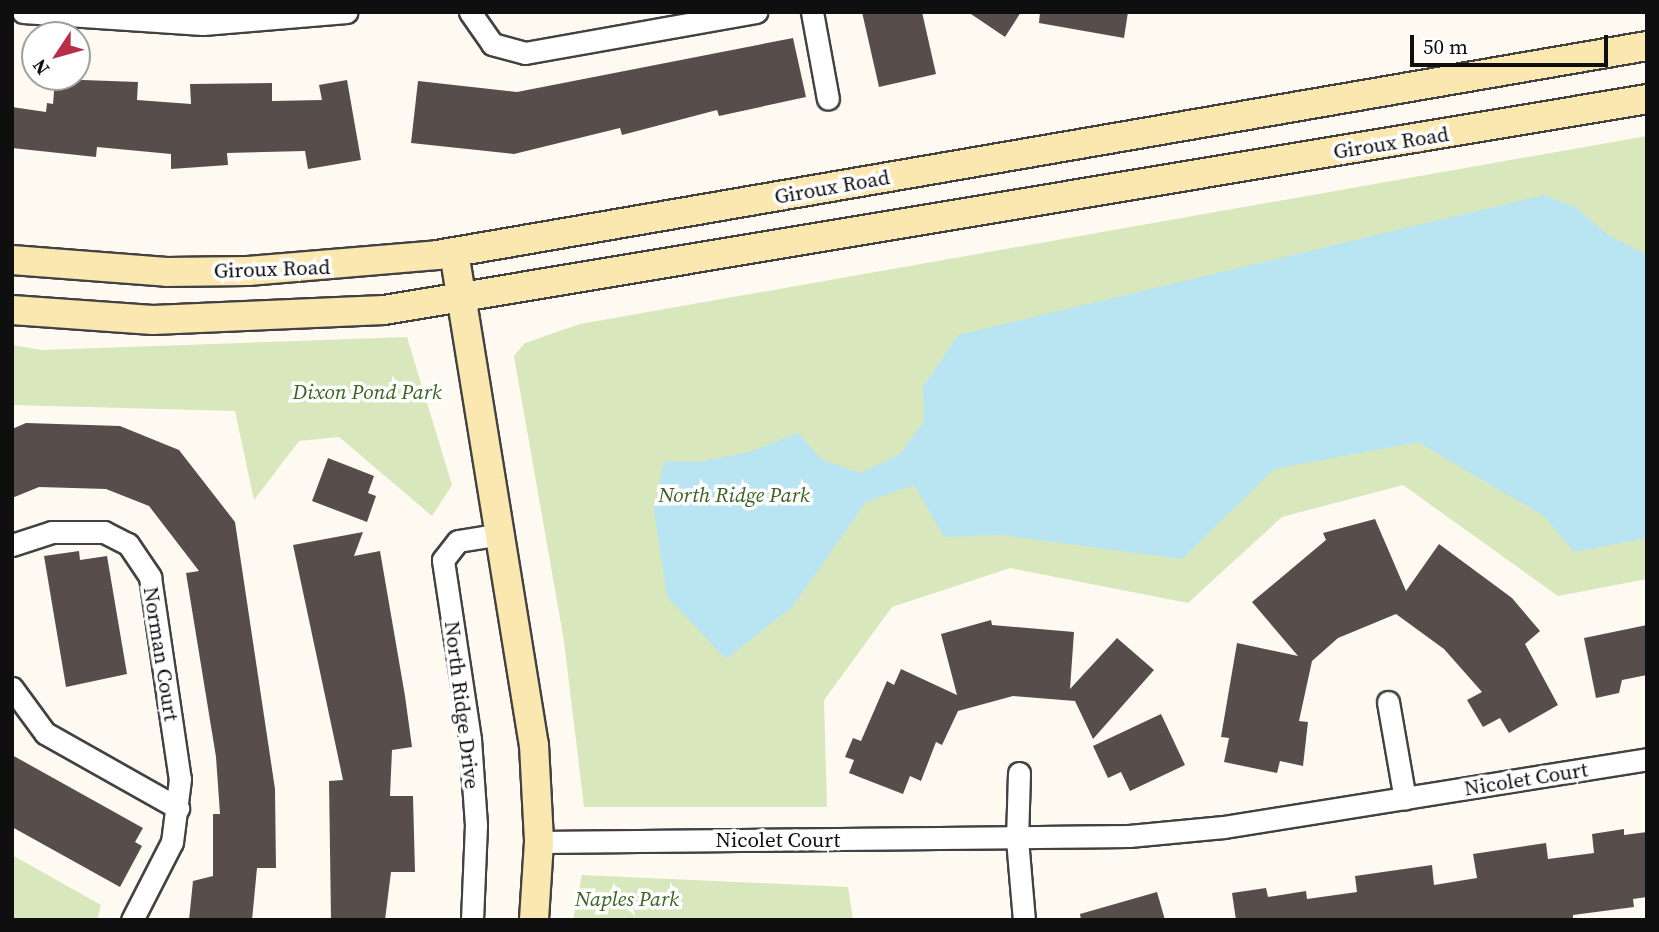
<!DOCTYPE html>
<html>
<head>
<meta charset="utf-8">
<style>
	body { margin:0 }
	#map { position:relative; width:1659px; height:932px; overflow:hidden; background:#fefaf1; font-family:"Source Serif 4",serif }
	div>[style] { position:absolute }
	.green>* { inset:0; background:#d8e7bc }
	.water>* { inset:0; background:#b9e5f3 }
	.building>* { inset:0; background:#574e4c }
	.roads { filter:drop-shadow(2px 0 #424242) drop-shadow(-2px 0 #424242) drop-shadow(0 2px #424242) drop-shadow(0 -2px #424242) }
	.street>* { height:21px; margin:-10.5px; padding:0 10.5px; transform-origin:10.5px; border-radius:10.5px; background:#fff }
	.secondary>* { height:28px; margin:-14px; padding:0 14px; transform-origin:14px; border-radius:14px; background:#fae8b0 }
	span { translate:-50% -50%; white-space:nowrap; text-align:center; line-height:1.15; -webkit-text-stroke:7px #fff; paint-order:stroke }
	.street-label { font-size:21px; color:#0f0f0f }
	.park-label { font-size:21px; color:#396322; font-style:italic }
	.frame { position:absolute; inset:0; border:14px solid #0f0f0f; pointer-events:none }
	.north { position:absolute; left:21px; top:21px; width:70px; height:70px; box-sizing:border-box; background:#fff; border:2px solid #9f9f9f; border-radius:50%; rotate:234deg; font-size:19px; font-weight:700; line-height:28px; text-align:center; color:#0f0f0f }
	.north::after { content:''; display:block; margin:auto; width:24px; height:32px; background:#b82e47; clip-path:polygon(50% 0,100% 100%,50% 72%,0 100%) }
	.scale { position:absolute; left:1410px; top:35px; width:198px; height:32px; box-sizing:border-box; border:4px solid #0f0f0f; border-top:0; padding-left:9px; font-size:21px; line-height:24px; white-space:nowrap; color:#0f0f0f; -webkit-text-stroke:5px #fff; paint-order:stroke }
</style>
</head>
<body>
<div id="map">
	<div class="green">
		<div style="clip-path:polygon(1647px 136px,1647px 579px,1558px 596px,1403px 485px,1282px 517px,1188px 603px,1010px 568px,892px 607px,824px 700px,827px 807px,584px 807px,564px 641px,514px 356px,525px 343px,580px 324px)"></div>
		<div style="clip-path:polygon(407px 337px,452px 485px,432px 516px,339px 437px,299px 441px,254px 500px,235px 411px,12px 405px,12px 345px,42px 350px)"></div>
		<div style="clip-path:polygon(12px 855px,101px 905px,97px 920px,12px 920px)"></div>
		<div style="clip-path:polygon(582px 875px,848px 887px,853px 920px,573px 920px)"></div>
	</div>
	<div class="water">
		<div style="clip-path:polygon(1544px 195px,1575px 207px,1608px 235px,1647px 255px,1647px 538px,1574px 552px,1544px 516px,1418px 442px,1274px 469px,1182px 559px,1000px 535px,944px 537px,914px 485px,866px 502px,792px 607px,726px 659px,667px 597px,654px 510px,664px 461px,698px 462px,750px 452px,798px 433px,821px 459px,860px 473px,899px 455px,924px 422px,923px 387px,958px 335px)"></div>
	</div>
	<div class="building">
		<div style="clip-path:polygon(862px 12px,922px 12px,936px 74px,879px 87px)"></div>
		<div style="clip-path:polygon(968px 12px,1021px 12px,1005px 37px)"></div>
		<div style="clip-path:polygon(1040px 12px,1128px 12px,1124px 38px,1039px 23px)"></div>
		<div style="clip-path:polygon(793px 38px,806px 97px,719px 116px,717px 110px,622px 135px,620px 128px,514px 154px,411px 143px,418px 81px,517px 92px)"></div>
		<div style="clip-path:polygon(55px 79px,138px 82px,137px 100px,191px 104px,190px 84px,272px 83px,272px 101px,322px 100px,319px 85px,347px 80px,361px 160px,308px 169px,305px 151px,227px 153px,228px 165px,171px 169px,171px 154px,97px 147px,96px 157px,12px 148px,12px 107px,46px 112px,47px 103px,53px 104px)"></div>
		<div style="clip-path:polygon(26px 423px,120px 426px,179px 450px,235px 522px,275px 789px,276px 868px,257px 868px,252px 920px,189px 920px,193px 881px,213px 876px,213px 814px,220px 814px,216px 757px,186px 573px,199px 571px,149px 506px,106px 489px,39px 487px,12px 498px,12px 429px)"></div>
		<div style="clip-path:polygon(328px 458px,374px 476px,368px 493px,376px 496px,367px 522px,312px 501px)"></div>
		<div style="clip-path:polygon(1375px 519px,1406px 591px,1439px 544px,1512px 598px,1540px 631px,1525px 644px,1558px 705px,1509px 733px,1500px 718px,1483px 727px,1467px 700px,1482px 692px,1444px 649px,1396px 614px,1338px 638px,1312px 661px,1299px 721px,1308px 722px,1303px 766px,1280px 761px,1277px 773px,1224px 762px,1229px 738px,1221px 737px,1237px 643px,1298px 656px,1252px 602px,1326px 540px,1323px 533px)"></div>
		<div style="clip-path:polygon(363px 532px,354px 556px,380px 551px,405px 696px,412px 747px,392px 750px,390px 796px,413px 796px,415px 872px,391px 872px,385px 920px,331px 920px,329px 781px,343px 780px,293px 545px)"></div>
		<div style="clip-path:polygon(79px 551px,80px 560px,107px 556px,127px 674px,66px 687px,44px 556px)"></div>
		<div style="clip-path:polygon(991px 620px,992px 625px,1074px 632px,1070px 689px,1117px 638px,1154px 670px,1093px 739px,1075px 701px,1013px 696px,958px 711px,942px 745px,936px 742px,921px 781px,910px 776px,903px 794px,849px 773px,854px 760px,845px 757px,853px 738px,861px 741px,887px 681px,894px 685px,901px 669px,957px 695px,941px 634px)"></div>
		<div style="clip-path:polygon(1647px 625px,1647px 675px,1622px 680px,1619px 693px,1596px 698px,1584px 638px)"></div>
		<div style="clip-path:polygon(1161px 714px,1185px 765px,1130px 791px,1121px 772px,1108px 778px,1093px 746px)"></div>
		<div style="clip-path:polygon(12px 755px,143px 828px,135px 842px,142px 846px,120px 887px,12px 827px)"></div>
		<div style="clip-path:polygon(1624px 829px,1624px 835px,1647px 832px,1647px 897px,1633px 899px,1634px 907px,1573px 915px,1573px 920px,1236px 920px,1232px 893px,1266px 888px,1268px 897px,1306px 891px,1307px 899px,1357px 892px,1355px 876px,1432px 865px,1434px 885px,1477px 878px,1473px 854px,1546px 843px,1548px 859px,1594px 853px,1592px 834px)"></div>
		<div style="clip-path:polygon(1157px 892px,1165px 920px,1081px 920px,1080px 914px)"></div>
	</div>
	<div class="roads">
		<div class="street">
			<div style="left:23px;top:12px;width:180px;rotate:3.8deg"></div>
			<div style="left:203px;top:24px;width:144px;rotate:-4.8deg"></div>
			<div style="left:470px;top:12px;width:39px;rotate:55deg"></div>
			<div style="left:492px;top:44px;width:34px;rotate:15deg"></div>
			<div style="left:525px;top:53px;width:235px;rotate:-10.1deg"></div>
			<div style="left:812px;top:12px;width:88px;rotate:79.6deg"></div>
			<div style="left:12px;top:545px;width:42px;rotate:-18deg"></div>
			<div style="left:52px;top:532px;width:52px"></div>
			<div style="left:104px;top:532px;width:27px;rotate:27deg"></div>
			<div style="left:128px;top:544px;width:40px;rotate:56deg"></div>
			<div style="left:150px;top:577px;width:204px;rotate:81.6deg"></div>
			<div style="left:180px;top:779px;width:64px;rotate:97.2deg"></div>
			<div style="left:172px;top:842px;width:88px;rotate:117.1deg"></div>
			<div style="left:12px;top:688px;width:56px;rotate:53.7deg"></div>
			<div style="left:45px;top:733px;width:153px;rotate:29.4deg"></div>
			<div style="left:1388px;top:702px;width:98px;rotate:80.1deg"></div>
			<div style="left:1019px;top:773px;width:66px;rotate:91.7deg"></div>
			<div style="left:1017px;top:839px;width:81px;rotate:85.1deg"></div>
			<div style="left:539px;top:842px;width:590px;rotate:-0.58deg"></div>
			<div style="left:1129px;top:836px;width:95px;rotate:-5.4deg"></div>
			<div style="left:1224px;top:827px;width:428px;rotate:-9.1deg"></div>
			<div style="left:472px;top:920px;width:95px;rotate:-87.6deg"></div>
			<div style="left:476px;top:825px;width:86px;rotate:-94deg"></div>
			<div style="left:470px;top:739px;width:181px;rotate:-98.6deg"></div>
			<div style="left:443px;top:560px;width:24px;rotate:-52deg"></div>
			<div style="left:458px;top:541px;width:45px;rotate:-9deg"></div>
		</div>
		<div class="secondary">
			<div style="left:454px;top:252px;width:499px;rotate:80.8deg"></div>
			<div style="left:534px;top:745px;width:97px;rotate:87deg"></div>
			<div style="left:539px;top:842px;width:78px;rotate:93.7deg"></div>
			<div style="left:12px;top:260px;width:155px;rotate:4.4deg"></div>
			<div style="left:167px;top:272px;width:81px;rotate:-0.7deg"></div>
			<div style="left:248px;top:271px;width:190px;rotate:-4.8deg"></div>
			<div style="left:437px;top:255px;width:1228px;rotate:-9.8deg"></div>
			<div style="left:12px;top:310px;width:141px;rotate:4.1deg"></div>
			<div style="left:153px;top:320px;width:231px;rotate:-2.5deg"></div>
			<div style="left:384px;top:310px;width:1281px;rotate:-9.48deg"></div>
		</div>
	</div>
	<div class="street-label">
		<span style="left:1391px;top:143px;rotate:-9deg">Giroux Road</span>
		<span style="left:832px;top:187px;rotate:-10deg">Giroux Road</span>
		<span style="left:272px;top:269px;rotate:-2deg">Giroux Road</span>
		<span style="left:161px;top:654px;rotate:81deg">Norman Court</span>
		<span style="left:462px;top:705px;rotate:83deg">North Ridge Drive</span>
		<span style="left:1526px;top:779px;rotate:-9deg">Nicolet Court</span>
		<span style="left:778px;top:840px">Nicolet Court</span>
	</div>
	<div class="park-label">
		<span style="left:367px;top:392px">Dixon Pond Park</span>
		<span style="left:734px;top:495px">North Ridge Park</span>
		<span style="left:627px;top:899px">Naples Park</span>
	</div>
	<div class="frame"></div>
	<div class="north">N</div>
	<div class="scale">50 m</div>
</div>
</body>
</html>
